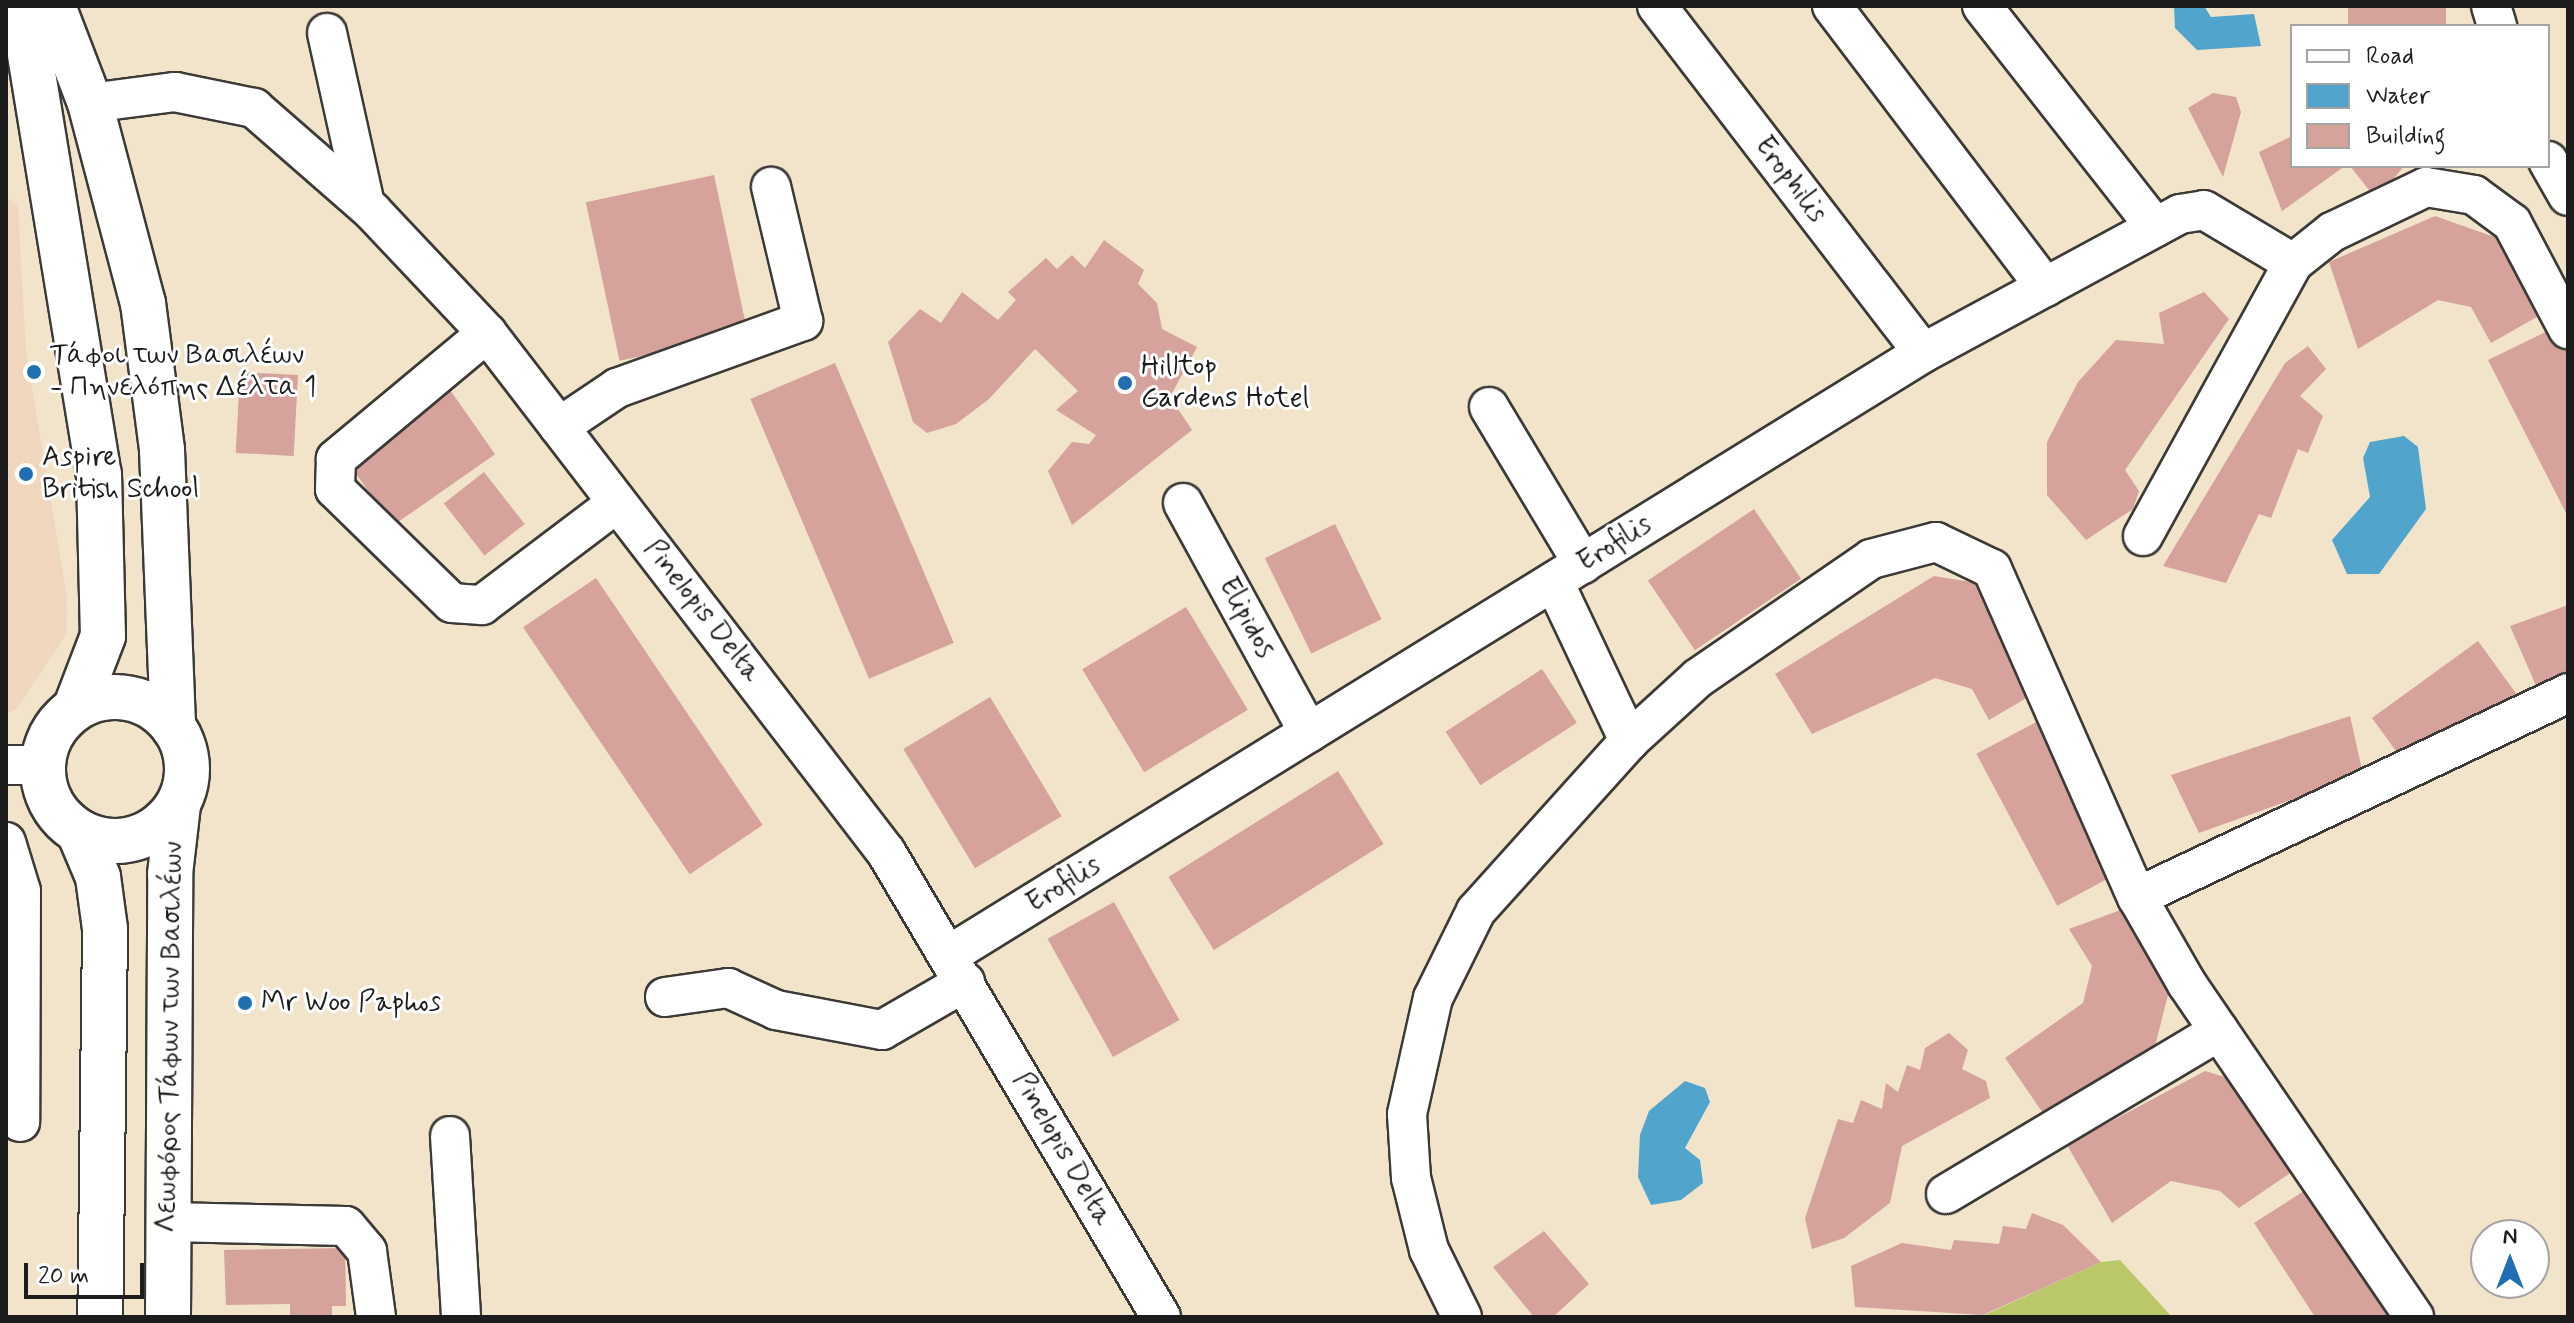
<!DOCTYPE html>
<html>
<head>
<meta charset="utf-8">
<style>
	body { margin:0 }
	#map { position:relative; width:2574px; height:1323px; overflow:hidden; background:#f1e4ca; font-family:Mynerve,sans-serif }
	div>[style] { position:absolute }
	.built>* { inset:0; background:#f0d6bc }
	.green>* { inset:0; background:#bbc86a }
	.water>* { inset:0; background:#51a5cd }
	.building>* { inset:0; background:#d5a29c; transform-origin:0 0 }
	.roads { filter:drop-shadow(2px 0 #3c3a36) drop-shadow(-2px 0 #3c3a36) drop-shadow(0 2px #3c3a36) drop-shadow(0 -2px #3c3a36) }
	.minor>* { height:38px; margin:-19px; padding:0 19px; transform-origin:19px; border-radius:19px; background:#fff }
	.major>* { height:44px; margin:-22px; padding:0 22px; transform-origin:22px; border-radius:22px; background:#fff }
	.major>.ring { margin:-22px; padding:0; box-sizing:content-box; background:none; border:44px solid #fff; border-radius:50% }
	.dots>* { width:22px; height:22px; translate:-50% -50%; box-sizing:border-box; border:4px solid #fff; border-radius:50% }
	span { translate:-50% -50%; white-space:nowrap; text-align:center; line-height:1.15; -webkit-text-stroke:6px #fff; paint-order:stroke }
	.street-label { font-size:28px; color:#1c1c1c }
	.poi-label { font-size:28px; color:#1c1c1c }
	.left { translate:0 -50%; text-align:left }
	.frame { position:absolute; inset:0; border:8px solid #1c1c1c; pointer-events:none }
	.legend { position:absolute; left:2290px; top:24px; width:260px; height:144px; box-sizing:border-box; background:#fff; border:2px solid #a4a4a4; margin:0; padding:10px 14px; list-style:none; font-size:24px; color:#1c1c1c }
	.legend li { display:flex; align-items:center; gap:16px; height:40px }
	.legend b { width:40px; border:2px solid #a4a4a4 }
	.north { position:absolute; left:2470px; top:1219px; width:80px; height:80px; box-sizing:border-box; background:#fff; border:2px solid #a4a4a4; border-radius:50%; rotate:0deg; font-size:22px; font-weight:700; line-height:32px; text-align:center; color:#1c1c1c }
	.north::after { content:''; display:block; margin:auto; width:28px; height:36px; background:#1f6fb2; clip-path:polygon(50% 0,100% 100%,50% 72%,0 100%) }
	.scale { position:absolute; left:24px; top:1263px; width:120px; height:36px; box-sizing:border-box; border:4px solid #1c1c1c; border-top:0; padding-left:10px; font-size:24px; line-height:28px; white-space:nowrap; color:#1c1c1c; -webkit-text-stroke:6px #fff; paint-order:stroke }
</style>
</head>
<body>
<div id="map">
	<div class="built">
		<div style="clip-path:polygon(6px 196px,18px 207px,26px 352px,67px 597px,66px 635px,16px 710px,6px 713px)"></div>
	</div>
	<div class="green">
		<div style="clip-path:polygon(2120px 1260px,2172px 1317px,1980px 1317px,2101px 1262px)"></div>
	</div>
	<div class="water">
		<div style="clip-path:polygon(2174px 6px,2204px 6px,2211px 17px,2254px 14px,2261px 46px,2197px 50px,2175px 28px)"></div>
		<div style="clip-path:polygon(2404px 436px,2418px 447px,2426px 509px,2379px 574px,2347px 574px,2332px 540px,2370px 497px,2363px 458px,2370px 442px)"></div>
		<div style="clip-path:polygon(1685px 1081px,1705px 1088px,1710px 1102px,1685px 1148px,1700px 1160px,1703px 1183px,1681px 1200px,1651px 1205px,1638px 1177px,1640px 1135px,1649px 1111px)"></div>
	</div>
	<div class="building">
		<div style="left:2348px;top:6px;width:98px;height:20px"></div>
		<div style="clip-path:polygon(2213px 93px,2236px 97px,2241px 112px,2223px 177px,2188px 108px)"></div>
		<div style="clip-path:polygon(2292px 136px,2292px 166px,2345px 166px,2282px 211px,2259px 152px)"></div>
		<div style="clip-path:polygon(2350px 166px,2404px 166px,2377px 200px)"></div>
		<div style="left:714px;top:175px;width:162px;height:131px;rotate:78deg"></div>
		<div style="clip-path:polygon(2435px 216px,2503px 240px,2551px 309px,2491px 343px,2471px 307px,2438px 300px,2358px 349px,2329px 262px)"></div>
		<div style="clip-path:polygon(1104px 240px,1144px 270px,1138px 284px,1157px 303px,1162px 329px,1197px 347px,1170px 397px,1192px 430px,1072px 525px,1048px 471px,1072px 442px,1089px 444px,1096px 435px,1056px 410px,1078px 391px,1035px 349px,989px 399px,956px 424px,927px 433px,913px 422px,888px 342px,920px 309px,941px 323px,962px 292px,998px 320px,1016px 300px,1008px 292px,1046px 258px,1057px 269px,1072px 255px,1085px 268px)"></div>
		<div style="clip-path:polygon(2204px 292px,2229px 319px,2125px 470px,2139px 491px,2133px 509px,2086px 540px,2047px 495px,2047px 442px,2078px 382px,2116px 340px,2164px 344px,2159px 313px)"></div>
		<div style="clip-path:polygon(2560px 325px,2568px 342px,2568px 517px,2488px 360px)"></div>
		<div style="clip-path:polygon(2308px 346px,2326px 369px,2300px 396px,2323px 416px,2308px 453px,2298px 449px,2271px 518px,2259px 514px,2226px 583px,2163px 566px,2285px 363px)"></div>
		<div style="left:835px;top:363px;width:304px;height:92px;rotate:67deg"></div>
		<div style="left:240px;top:372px;width:58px;height:81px;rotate:3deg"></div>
		<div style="left:448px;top:387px;width:82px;height:125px;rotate:55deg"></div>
		<div style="left:484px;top:472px;width:66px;height:51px;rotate:52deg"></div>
		<div style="left:1754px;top:509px;width:84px;height:128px;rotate:56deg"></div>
		<div style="left:1335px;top:524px;width:106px;height:78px;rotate:64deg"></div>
		<div style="clip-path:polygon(1934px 576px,2002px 587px,2047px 686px,1989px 720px,1972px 689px,1935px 678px,1812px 734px,1775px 674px)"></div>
		<div style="left:596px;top:578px;width:298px;height:88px;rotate:56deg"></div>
		<div style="clip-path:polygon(2568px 605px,2568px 685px,2541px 697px,2510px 626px)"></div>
		<div style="left:1186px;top:607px;width:120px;height:121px;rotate:59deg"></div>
		<div style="left:2478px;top:641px;width:79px;height:131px;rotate:54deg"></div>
		<div style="left:1542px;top:669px;width:64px;height:115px;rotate:57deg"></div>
		<div style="left:990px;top:697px;width:139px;height:101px;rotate:59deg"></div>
		<div style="clip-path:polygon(2350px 716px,2363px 774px,2199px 833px,2171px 775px)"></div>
		<div style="left:2040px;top:720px;width:172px;height:72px;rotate:62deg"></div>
		<div style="left:1338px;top:771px;width:86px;height:200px;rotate:58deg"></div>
		<div style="left:1114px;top:902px;width:135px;height:76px;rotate:61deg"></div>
		<div style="clip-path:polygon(2137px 904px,2171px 983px,2153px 1054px,2047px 1119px,2005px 1058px,2083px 1003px,2092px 966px,2069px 929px)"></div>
		<div style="clip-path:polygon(1949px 1033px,1968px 1050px,1962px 1069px,1986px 1081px,1990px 1098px,1902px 1146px,1890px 1203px,1844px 1238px,1812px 1249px,1805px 1218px,1838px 1119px,1853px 1123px,1861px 1100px,1882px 1109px,1886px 1083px,1898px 1092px,1907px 1065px,1920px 1070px,1925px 1048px)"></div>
		<div style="clip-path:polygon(2205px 1071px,2257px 1087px,2308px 1161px,2239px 1208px,2220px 1191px,2171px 1181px,2112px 1223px,2067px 1145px)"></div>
		<div style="clip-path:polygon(2315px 1184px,2402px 1317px,2315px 1317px,2254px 1223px)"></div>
		<div style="clip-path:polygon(2032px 1213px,2063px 1225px,2101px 1262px,1983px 1315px,1855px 1307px,1851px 1266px,1902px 1243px,1951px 1250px,1954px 1240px,1999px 1244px,2003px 1226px,2026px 1229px)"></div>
		<div style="clip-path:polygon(1544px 1231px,1589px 1284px,1553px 1317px,1534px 1317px,1493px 1267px)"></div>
		<div style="clip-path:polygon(345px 1248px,346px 1306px,332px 1306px,332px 1317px,290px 1317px,290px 1304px,226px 1305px,224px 1250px)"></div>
	</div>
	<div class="roads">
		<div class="minor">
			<div style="left:1657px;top:6px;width:437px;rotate:52.5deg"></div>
			<div style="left:1832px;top:6px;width:353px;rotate:52.8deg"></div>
			<div style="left:1982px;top:6px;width:281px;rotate:51.9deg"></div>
			<div style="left:2491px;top:6px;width:21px;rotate:73deg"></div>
			<div style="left:327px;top:33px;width:175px;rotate:77.5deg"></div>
			<div style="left:90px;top:103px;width:86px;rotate:-7.4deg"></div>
			<div style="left:175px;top:92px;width:81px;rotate:11.4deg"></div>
			<div style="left:254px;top:108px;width:157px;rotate:41.1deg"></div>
			<div style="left:372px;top:211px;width:168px;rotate:46.7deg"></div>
			<div style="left:487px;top:333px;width:655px;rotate:52.45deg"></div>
			<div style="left:886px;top:852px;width:540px;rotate:59.4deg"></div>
			<div style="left:2548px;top:161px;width:40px;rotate:60.3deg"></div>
			<div style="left:487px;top:333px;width:197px;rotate:140.2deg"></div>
			<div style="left:336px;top:459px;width:30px;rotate:92deg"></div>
			<div style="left:335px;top:489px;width:163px;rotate:44.3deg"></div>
			<div style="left:452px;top:603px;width:30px;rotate:4deg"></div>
			<div style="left:482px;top:605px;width:169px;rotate:-37.1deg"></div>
			<div style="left:1489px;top:407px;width:183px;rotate:59.1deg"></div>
			<div style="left:559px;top:427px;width:70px;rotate:-33.9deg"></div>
			<div style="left:617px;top:388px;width:198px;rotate:-19.8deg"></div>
			<div style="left:803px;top:321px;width:138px;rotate:-103.4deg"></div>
			<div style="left:1183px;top:503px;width:262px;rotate:61.3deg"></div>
			<div style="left:2143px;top:536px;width:311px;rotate:-61.2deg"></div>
			<div style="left:2293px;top:263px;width:50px;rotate:-38.5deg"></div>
			<div style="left:2332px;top:232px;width:104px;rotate:-25.6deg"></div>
			<div style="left:2426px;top:187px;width:49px;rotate:9.5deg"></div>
			<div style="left:2474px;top:195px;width:47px;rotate:36.4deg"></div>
			<div style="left:2512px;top:223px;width:120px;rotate:62.2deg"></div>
			<div style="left:1554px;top:582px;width:176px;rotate:64.7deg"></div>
			<div style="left:6px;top:765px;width:37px"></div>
			<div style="left:6px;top:842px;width:51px;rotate:73deg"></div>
			<div style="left:21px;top:891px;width:231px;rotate:90.2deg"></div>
			<div style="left:2137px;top:897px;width:477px;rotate:-25.3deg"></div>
			<div style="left:949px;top:955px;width:1145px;rotate:-31.72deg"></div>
			<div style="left:1923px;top:353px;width:292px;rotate:-28.4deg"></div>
			<div style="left:2180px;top:214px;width:24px;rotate:-9deg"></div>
			<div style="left:2204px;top:210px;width:104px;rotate:30.8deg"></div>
			<div style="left:665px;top:997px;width:64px;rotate:-8.1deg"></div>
			<div style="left:728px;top:988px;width:53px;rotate:24.6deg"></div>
			<div style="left:776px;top:1010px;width:108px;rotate:10.7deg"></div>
			<div style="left:882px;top:1030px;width:96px;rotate:-30deg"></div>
			<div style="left:450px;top:1136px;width:181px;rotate:86.5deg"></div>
			<div style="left:1946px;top:1194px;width:318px;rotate:-30.8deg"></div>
			<div style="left:168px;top:1222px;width:178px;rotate:1.3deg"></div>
			<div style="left:346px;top:1226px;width:33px;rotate:50deg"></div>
			<div style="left:367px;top:1251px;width:67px;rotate:82.2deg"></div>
			<div style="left:1462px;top:1317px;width:75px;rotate:-116.2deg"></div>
			<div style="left:1429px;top:1250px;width:74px;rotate:-104deg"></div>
			<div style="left:1411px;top:1178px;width:64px;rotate:-93.6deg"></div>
			<div style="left:1407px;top:1114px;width:119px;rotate:-77.4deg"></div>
			<div style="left:1433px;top:998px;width:97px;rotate:-63.7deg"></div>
			<div style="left:1476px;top:911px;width:229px;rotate:-48deg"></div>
			<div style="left:1629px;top:741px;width:93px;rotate:-42.4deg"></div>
			<div style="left:1698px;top:678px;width:210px;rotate:-34.5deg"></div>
			<div style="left:1871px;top:559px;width:67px;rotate:-14.7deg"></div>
			<div style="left:1936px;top:542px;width:62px;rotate:25.7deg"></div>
			<div style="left:1992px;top:569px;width:359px;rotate:66.2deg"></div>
			<div style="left:2137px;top:897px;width:100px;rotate:60.1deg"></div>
			<div style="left:2187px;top:984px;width:403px;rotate:55.7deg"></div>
		</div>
		<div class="major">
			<div style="left:22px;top:6px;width:474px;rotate:80.7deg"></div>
			<div style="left:99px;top:474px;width:162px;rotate:88.6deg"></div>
			<div style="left:103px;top:636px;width:78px;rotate:111deg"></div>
			<div style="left:53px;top:6px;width:104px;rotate:69.1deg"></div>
			<div style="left:90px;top:103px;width:207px;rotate:75.2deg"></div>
			<div style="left:143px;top:303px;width:148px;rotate:82.6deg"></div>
			<div style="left:162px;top:450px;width:277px;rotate:87.7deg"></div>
			<div class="ring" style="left:43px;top:697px;width:100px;height:100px"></div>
			<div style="left:79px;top:832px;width:49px;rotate:67.1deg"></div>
			<div style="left:98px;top:877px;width:52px;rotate:82.3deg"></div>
			<div style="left:105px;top:929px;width:388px;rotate:90.7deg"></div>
			<div style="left:168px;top:1317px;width:443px;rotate:-89.7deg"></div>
			<div style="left:170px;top:874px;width:69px;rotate:-83.4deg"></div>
		</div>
	</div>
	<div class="dots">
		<div style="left:34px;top:372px;background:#1f6fb2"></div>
		<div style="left:1125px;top:383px;background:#1f6fb2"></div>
		<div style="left:26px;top:474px;background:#1f6fb2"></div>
		<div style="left:245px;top:1003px;background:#1f6fb2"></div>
	</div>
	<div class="street-label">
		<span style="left:1790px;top:180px;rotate:53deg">Erophilis</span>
		<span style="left:1615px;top:544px;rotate:-32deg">Erofilis</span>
		<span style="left:702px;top:611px;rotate:52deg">Pinelopis Delta</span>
		<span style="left:1246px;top:618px;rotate:61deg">Elipidos</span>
		<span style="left:1064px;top:885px;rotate:-32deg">Erofilis</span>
		<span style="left:171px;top:1037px;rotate:-89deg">Λεωφόρος Τάφων των Βασιλέων</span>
		<span style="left:1062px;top:1149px;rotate:60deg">Pinelopis Delta</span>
	</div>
	<div class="poi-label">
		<span class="left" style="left:50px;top:372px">Τάφοι των Βασιλέων<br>- Πηνελόπης Δέλτα 1</span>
		<span class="left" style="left:1141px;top:383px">Hilltop<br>Gardens Hotel</span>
		<span class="left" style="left:42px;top:474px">Aspire<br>British School</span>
		<span class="left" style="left:261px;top:1003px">Mr Woo Paphos</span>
	</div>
	<div class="frame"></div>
	<ul class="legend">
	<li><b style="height:10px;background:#fff"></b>Road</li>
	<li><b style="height:22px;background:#51a5cd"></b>Water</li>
	<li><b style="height:22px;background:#d5a29c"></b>Building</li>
	</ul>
	<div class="north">N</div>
	<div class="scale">20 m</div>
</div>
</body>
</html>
